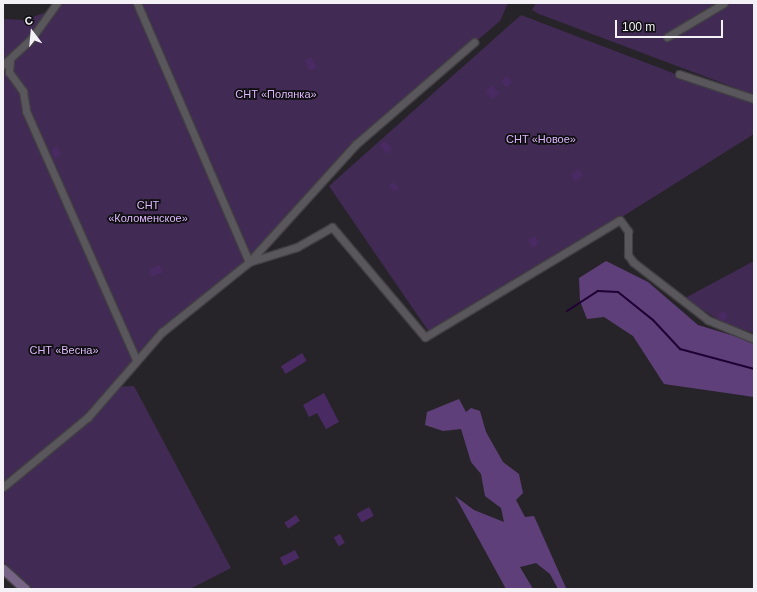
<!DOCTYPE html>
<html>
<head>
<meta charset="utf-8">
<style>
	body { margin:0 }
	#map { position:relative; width:757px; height:592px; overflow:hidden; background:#272429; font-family:Helvetica,sans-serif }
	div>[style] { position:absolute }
	.green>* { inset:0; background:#412a53 }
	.forest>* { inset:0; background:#5f3f79 }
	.stream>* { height:2px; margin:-1px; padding:0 1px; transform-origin:1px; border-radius:1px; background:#200034 }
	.building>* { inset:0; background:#4a2a62; transform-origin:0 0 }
	.roads { filter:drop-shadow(1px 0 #424044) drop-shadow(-1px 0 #424044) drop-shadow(0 1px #424044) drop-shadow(0 -1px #424044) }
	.minor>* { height:7px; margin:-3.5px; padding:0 3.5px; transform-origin:3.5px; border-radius:3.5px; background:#5a575c }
	.secondary>* { height:9px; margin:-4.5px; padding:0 4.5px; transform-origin:4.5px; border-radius:4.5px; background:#766386 }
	span { translate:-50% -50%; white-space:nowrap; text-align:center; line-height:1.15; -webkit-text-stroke:3.5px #0f0e10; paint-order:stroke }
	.park-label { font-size:11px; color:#ddb8fe }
	.frame { position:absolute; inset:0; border:4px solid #f3f1f5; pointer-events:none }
	.north { position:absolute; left:12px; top:12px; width:40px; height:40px; -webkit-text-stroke:3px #0f0e10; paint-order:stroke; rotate:344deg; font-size:11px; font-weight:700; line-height:16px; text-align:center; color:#f3f1f5 }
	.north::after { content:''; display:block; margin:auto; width:14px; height:18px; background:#f3f1f5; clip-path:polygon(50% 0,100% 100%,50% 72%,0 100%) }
	.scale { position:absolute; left:615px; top:20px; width:108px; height:18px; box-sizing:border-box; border:2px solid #f3f1f5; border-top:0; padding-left:5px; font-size:12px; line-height:14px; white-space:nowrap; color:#f3f1f5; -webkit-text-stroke:3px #0f0e10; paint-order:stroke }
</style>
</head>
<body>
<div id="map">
	<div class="green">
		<div style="clip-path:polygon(57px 3px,508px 3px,500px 21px,356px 144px,249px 262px,162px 332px,113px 387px,134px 386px,231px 568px,190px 589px,33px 589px,3px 562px,3px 19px,25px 20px,52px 10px)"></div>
		<div style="clip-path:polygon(536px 3px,754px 3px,754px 95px,539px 14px,532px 10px)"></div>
		<div style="clip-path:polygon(521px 15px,754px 104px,754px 134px,539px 269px,429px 332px,329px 186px)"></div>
		<div style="clip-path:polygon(754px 261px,754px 333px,723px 323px,685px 298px)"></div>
	</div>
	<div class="forest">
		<div style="clip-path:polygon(606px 261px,648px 282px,698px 325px,754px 342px,754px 397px,664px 384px,633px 336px,604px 317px,587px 319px,580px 301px,579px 278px)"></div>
		<div style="clip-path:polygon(459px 399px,466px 412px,471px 408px,480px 411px,486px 432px,503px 462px,519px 474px,523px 493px,516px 500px,525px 517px,534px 516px,566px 588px,558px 589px,550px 574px,536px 563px,520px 567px,533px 589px,506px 589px,455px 496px,474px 510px,504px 522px,501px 508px,485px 496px,481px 474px,471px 462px,461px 429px,443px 431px,425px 425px,427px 412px)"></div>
	</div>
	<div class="stream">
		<div style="left:567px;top:311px;width:37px;rotate:-33deg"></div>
		<div style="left:598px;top:291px;width:20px;rotate:3deg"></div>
		<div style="left:618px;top:292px;width:45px;rotate:38.7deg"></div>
		<div style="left:653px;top:320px;width:40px;rotate:47deg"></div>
		<div style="left:680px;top:349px;width:77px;rotate:15.1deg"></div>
	</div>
	<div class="building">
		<div style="left:312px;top:57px;width:12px;height:8px;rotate:66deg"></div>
		<div style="left:507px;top:76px;width:8px;height:8px;rotate:50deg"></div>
		<div style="left:492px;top:85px;width:11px;height:9px;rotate:49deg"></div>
		<div style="left:385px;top:141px;width:11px;height:7px;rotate:49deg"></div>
		<div style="clip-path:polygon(57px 146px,61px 155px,55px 158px,51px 150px)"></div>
		<div style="left:578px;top:169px;width:8px;height:10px;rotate:50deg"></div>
		<div style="left:393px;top:182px;width:8px;height:6px;rotate:45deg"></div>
		<div style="left:535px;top:236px;width:9px;height:8px;rotate:63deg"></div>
		<div style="left:160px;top:265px;width:8px;height:12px;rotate:67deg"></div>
		<div style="left:724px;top:311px;width:8px;height:7px;rotate:60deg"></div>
		<div style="left:302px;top:353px;width:9px;height:25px;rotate:58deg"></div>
		<div style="clip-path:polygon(324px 393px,339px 422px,326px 429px,317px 413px,309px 417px,303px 405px)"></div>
		<div style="left:369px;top:507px;width:10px;height:14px;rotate:61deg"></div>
		<div style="left:296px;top:515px;width:7px;height:14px;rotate:56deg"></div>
		<div style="left:340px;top:534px;width:10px;height:7px;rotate:61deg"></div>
		<div style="left:295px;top:550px;width:9px;height:17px;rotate:63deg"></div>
	</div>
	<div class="roads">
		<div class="minor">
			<div style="left:137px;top:3px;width:282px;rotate:66.6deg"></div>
			<div style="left:667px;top:37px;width:66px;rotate:-30.8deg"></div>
			<div style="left:10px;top:60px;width:12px;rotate:95deg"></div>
			<div style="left:9px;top:72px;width:24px;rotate:54deg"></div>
			<div style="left:23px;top:91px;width:20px;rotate:81deg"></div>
			<div style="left:26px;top:111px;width:271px;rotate:66.1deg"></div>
			<div style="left:3px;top:65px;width:38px;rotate:-43deg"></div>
			<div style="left:31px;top:39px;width:44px;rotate:-54.2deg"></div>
			<div style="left:679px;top:74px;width:79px;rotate:18.4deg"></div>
			<div style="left:249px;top:262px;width:50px;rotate:-17.4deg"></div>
			<div style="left:297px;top:247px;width:40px;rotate:-29.7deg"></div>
			<div style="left:332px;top:227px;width:144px;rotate:49.8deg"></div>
			<div style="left:425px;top:337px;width:227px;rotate:-31deg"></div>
			<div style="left:620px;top:220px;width:14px;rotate:54deg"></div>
			<div style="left:628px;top:231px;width:24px;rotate:90deg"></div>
			<div style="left:628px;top:255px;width:9px;rotate:54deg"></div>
			<div style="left:633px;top:262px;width:95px;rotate:37.7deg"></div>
			<div style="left:708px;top:320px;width:50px;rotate:22.4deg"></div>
			<div style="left:3px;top:487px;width:110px;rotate:-39.5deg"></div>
			<div style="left:88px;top:417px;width:113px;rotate:-49deg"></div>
			<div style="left:162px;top:332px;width:112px;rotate:-38.8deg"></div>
			<div style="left:249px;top:262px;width:159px;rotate:-47.8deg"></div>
			<div style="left:356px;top:144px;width:156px;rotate:-40.8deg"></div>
		</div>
		<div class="secondary">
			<div style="left:3px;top:569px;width:30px;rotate:42deg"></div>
		</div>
	</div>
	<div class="park-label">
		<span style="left:276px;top:94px">СНТ «Полянка»</span>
		<span style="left:541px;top:139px">СНТ «Новое»</span>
		<span style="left:148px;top:212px">СНТ<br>«Коломенское»</span>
		<span style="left:64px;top:350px">СНТ «Весна»</span>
	</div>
	<div class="frame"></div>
	<div class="north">С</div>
	<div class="scale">100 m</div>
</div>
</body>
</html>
